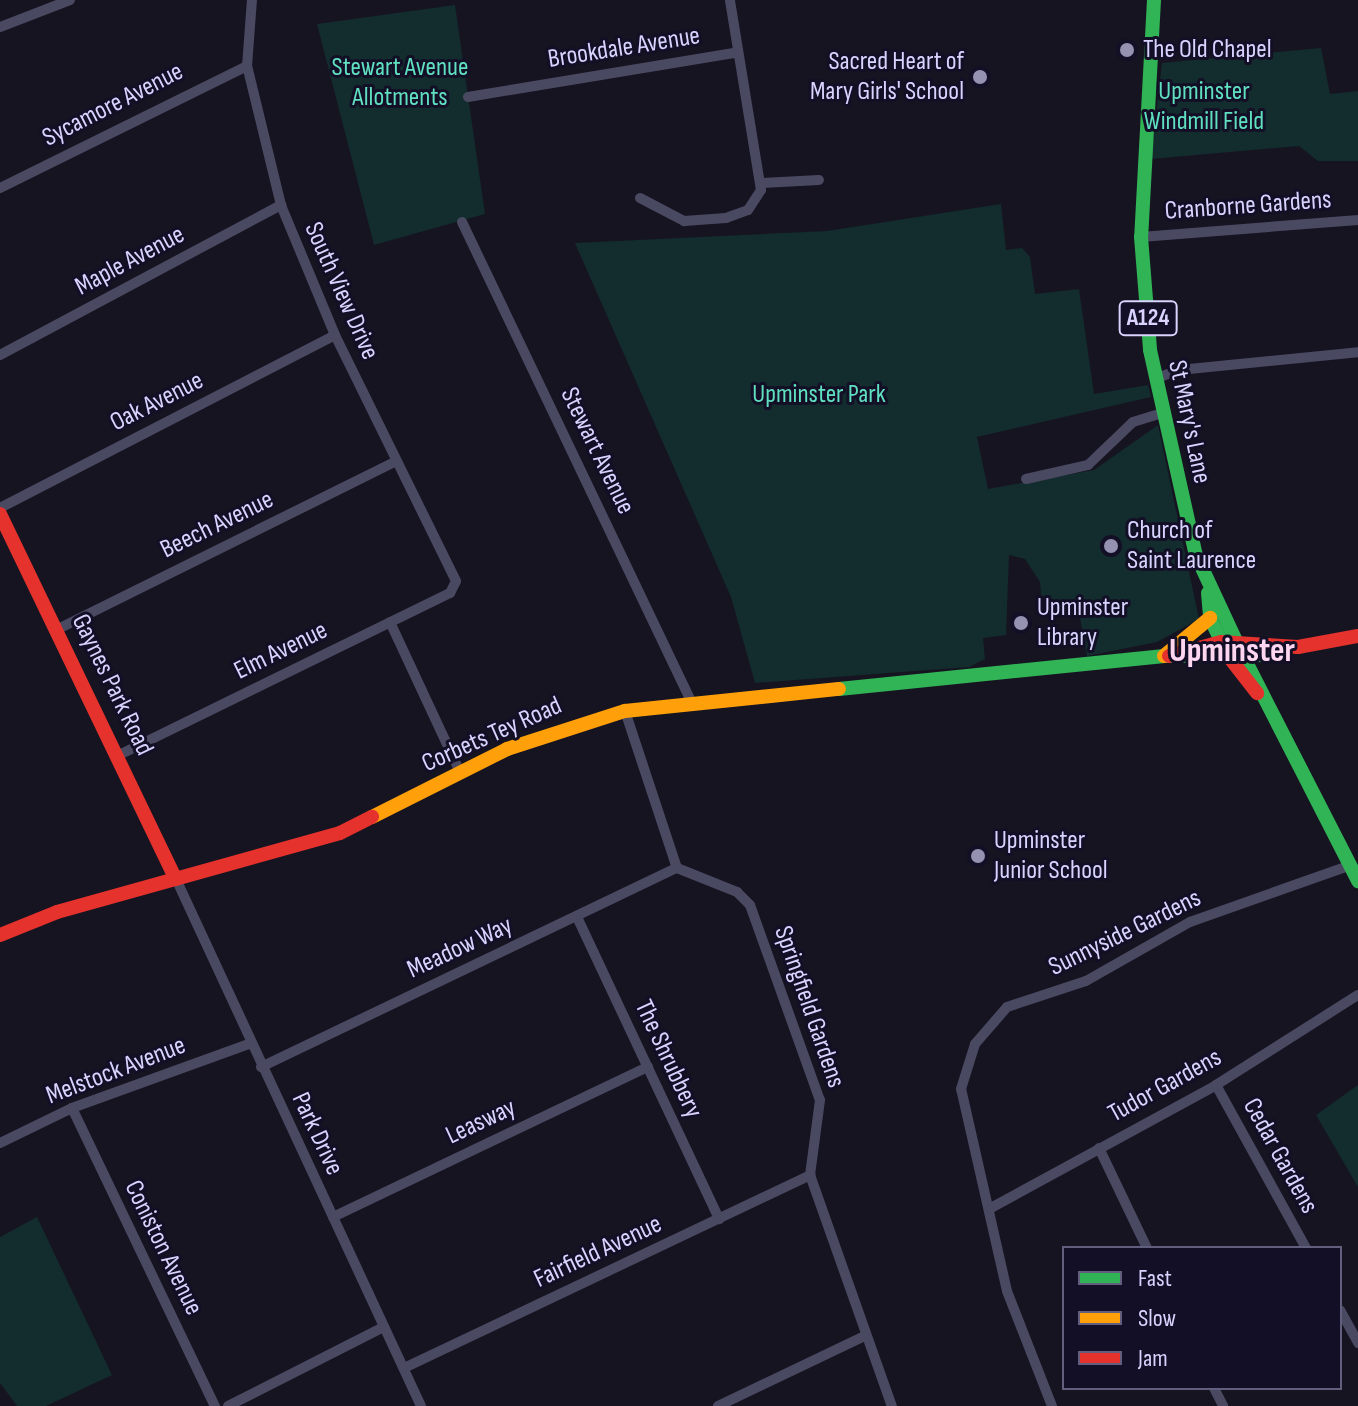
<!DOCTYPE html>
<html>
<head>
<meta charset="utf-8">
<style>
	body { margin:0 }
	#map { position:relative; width:1358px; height:1406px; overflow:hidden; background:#161421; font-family:"Sofia Sans Condensed",sans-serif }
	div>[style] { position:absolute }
	.green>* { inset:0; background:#132c2d }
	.street>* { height:10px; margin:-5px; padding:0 5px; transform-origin:5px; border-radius:5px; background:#4a4962 }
	.fast>* { height:14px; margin:-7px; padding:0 7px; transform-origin:7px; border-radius:7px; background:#30b455 }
	.slow>* { height:14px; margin:-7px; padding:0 7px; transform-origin:7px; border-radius:7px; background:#ff9f0a }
	.jam>* { height:14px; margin:-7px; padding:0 7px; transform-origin:7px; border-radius:7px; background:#e5322d }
	.dots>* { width:22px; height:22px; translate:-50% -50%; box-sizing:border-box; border:4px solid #130f26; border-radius:50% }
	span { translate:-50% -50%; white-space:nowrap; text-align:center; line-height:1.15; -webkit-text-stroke:6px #130f26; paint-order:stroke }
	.shield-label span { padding:2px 6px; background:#130f26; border:2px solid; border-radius:6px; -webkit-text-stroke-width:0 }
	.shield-label { font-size:24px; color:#d9d4ff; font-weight:700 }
	.street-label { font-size:26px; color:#d9d4ff }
	.poi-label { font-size:26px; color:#d9d4ff }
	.left { translate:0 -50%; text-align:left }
	.right { translate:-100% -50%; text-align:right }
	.park-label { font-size:26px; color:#5fe0c0 }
	.district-label { font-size:34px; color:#ffd6f0; font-weight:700 }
	.legend { position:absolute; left:1062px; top:1246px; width:280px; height:144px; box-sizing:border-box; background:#130f26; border:2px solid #625e7d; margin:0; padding:10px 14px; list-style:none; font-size:24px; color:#d9d4ff }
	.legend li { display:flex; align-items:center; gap:16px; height:40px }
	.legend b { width:40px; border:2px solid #625e7d }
</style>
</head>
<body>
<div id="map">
	<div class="green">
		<div style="clip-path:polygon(455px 5px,485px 214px,374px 245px,317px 24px)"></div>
		<div style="clip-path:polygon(1321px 48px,1330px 94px,1358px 91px,1358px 161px,1318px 161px,1299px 146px,1151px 159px,1162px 63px)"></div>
		<div style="clip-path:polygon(1001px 204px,1006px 250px,1022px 248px,1030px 257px,1035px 294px,1079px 289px,1094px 394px,1148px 385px,1151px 397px,977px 437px,988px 489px,1094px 470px,1158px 425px,1199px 619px,1157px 642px,1087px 656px,1077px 602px,1042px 607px,1040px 582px,1025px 559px,1009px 555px,1006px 635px,983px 638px,985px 659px,969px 667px,755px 683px,731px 597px,575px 243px,827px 231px)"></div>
		<div style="clip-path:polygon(1358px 1085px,1358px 1187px,1316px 1115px)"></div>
		<div style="clip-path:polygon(37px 1217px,112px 1375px,46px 1406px,17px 1406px,0 1383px,0 1237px)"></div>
	</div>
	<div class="street">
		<div style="left:0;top:27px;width:75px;rotate:-21.1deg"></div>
		<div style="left:468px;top:97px;width:271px;rotate:-9.4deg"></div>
		<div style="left:762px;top:183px;width:57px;rotate:-3deg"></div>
		<div style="left:0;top:188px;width:275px;rotate:-26.3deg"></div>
		<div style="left:640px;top:198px;width:50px;rotate:27.6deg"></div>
		<div style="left:684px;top:221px;width:42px;rotate:-4.1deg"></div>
		<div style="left:726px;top:218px;width:23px;rotate:-20deg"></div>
		<div style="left:748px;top:210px;width:24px;rotate:-57deg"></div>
		<div style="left:761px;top:190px;width:193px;rotate:-99.3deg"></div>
		<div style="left:462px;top:222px;width:531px;rotate:64.45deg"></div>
		<div style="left:1141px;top:237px;width:218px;rotate:-4.5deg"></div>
		<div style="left:0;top:355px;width:319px;rotate:-28.1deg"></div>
		<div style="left:1155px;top:379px;width:26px;rotate:-21deg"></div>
		<div style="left:1179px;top:370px;width:180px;rotate:-5.7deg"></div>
		<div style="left:1026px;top:479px;width:64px;rotate:-12.7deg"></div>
		<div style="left:1088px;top:465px;width:62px;rotate:-43.7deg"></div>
		<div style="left:1133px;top:422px;width:28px;rotate:-17deg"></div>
		<div style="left:0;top:508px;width:377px;rotate:-27.3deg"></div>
		<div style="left:390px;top:622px;width:166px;rotate:65deg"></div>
		<div style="left:58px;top:629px;width:377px;rotate:-26.4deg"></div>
		<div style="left:625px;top:711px;width:165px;rotate:71.7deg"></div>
		<div style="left:677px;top:868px;width:65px;rotate:21.8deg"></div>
		<div style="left:737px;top:892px;width:18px;rotate:45deg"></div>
		<div style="left:750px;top:905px;width:207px;rotate:70.3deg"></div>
		<div style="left:820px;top:1100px;width:76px;rotate:97.6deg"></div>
		<div style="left:810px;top:1175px;width:245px;rotate:70.5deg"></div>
		<div style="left:119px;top:755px;width:369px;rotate:-26.1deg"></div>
		<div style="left:450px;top:593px;width:13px;rotate:-63deg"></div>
		<div style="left:456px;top:581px;width:274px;rotate:-116.2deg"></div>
		<div style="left:335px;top:335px;width:141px;rotate:-112.6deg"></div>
		<div style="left:281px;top:205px;width:143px;rotate:-103.7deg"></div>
		<div style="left:247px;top:66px;width:66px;rotate:-85.7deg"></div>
		<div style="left:176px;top:879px;width:581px;rotate:65.07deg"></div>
		<div style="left:577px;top:917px;width:334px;rotate:64.8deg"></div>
		<div style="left:261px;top:1067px;width:461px;rotate:-25.6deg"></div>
		<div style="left:1216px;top:1085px;width:186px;rotate:61.1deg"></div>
		<div style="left:72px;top:1108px;width:331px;rotate:64.4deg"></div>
		<div style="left:0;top:1143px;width:80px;rotate:-25.9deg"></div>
		<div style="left:72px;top:1108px;width:188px;rotate:-19.9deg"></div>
		<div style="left:1099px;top:1148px;width:111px;rotate:64.4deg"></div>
		<div style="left:989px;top:1209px;width:259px;rotate:-28.6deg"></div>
		<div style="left:1216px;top:1085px;width:168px;rotate:-32.4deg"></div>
		<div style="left:333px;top:1217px;width:349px;rotate:-25.5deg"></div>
		<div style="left:1340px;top:1310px;width:38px;rotate:61deg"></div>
		<div style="left:404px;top:1368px;width:450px;rotate:-25.4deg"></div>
		<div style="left:1214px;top:1388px;width:20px;rotate:63deg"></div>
		<div style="left:228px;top:1406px;width:175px;rotate:-26.9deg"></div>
		<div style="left:718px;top:1406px;width:163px;rotate:-25.5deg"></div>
		<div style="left:1052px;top:1406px;width:123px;rotate:-111.4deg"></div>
		<div style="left:1007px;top:1291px;width:207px;rotate:-102.8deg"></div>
		<div style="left:961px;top:1089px;width:47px;rotate:-72.7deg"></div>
		<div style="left:975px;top:1044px;width:49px;rotate:-49.1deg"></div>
		<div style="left:1007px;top:1007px;width:83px;rotate:-18.2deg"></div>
		<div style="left:1086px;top:981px;width:120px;rotate:-29.6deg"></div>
		<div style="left:1190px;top:922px;width:168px;rotate:-19.5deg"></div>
	</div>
	<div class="fast">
		<div style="left:1154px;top:0;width:237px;rotate:93.1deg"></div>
		<div style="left:1141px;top:237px;width:113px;rotate:85.4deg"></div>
		<div style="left:1150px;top:350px;width:210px;rotate:77.4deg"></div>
		<div style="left:1196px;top:555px;width:111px;rotate:65deg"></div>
		<div style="left:1208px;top:593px;width:25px;rotate:85deg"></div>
		<div style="left:1210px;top:618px;width:43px;rotate:64deg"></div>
		<div style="left:1243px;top:656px;width:253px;rotate:62.9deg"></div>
		<div style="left:839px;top:689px;width:327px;rotate:-5.8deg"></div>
		<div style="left:1164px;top:656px;width:102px;rotate:-0.6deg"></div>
		<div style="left:1266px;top:655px;width:25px;rotate:-18deg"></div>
	</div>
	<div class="slow">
		<div style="left:1164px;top:656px;width:60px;rotate:-39.6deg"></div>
		<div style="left:372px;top:817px;width:151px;rotate:-26.7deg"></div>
		<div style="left:507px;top:749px;width:124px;rotate:-17.9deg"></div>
		<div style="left:625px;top:711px;width:215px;rotate:-5.9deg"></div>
	</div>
	<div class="jam">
		<div style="left:0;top:514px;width:405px;rotate:64.3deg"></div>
		<div style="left:1169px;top:656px;width:54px;rotate:-15.1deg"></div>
		<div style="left:1221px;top:642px;width:77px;rotate:3.7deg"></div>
		<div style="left:1298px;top:647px;width:61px;rotate:-10.4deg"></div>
		<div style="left:1229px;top:657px;width:46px;rotate:52.1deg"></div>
		<div style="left:0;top:935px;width:61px;rotate:-22deg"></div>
		<div style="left:57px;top:912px;width:294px;rotate:-15.6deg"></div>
		<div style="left:340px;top:833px;width:36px;rotate:-27deg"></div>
	</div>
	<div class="dots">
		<div style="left:1127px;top:50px;background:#9591b1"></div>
		<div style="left:980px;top:77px;background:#9591b1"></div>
		<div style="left:1111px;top:546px;background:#9591b1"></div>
		<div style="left:1021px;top:623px;background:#9591b1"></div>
		<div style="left:978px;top:856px;background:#9591b1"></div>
	</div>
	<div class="shield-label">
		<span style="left:1148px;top:318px">A124</span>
	</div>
	<div class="street-label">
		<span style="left:624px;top:48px;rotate:-9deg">Brookdale Avenue</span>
		<span style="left:113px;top:105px;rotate:-27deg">Sycamore Avenue</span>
		<span style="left:1248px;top:206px;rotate:-4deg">Cranborne Gardens</span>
		<span style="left:130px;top:261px;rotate:-28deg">Maple Avenue</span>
		<span style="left:341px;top:291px;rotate:66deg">South View Drive</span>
		<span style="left:157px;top:402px;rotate:-27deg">Oak Avenue</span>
		<span style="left:1189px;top:422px;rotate:78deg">St Mary's Lane</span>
		<span style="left:597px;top:451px;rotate:64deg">Stewart Avenue</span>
		<span style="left:217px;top:525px;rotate:-26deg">Beech Avenue</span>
		<span style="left:281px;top:651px;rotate:-26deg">Elm Avenue</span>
		<span style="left:112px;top:685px;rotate:64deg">Gaynes Park Road</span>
		<span style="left:492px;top:735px;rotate:-24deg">Corbets Tey Road</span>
		<span style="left:1125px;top:933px;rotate:-26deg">Sunnyside Gardens</span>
		<span style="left:460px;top:948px;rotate:-25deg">Meadow Way</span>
		<span style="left:809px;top:1007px;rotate:71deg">Springfield Gardens</span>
		<span style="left:668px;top:1059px;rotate:65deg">The Shrubbery</span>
		<span style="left:116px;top:1071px;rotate:-21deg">Melstock Avenue</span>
		<span style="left:1165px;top:1086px;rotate:-29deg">Tudor Gardens</span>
		<span style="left:481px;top:1122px;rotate:-25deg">Leasway</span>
		<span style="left:317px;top:1134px;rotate:65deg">Park Drive</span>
		<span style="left:1280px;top:1156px;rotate:61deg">Cedar Gardens</span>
		<span style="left:163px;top:1248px;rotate:64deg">Coniston Avenue</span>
		<span style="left:598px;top:1252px;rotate:-25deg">Fairfield Avenue</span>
	</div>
	<div class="poi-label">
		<span class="left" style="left:1143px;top:50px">The Old Chapel</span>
		<span class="right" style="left:964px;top:77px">Sacred Heart of<br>Mary Girls' School</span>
		<span class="left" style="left:1127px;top:546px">Church of<br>Saint Laurence</span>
		<span class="left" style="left:1037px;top:623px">Upminster<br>Library</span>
		<span class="left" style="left:994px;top:856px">Upminster<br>Junior School</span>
	</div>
	<div class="park-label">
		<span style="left:400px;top:83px">Stewart Avenue<br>Allotments</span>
		<span style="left:1204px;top:107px">Upminster<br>Windmill Field</span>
		<span style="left:819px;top:395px">Upminster Park</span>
	</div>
	<div class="district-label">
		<span style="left:1232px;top:651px">Upminster</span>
	</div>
	<ul class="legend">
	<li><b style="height:10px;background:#30b455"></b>Fast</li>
	<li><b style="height:10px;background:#ff9f0a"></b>Slow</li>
	<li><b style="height:10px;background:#e5322d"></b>Jam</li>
	</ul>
</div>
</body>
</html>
